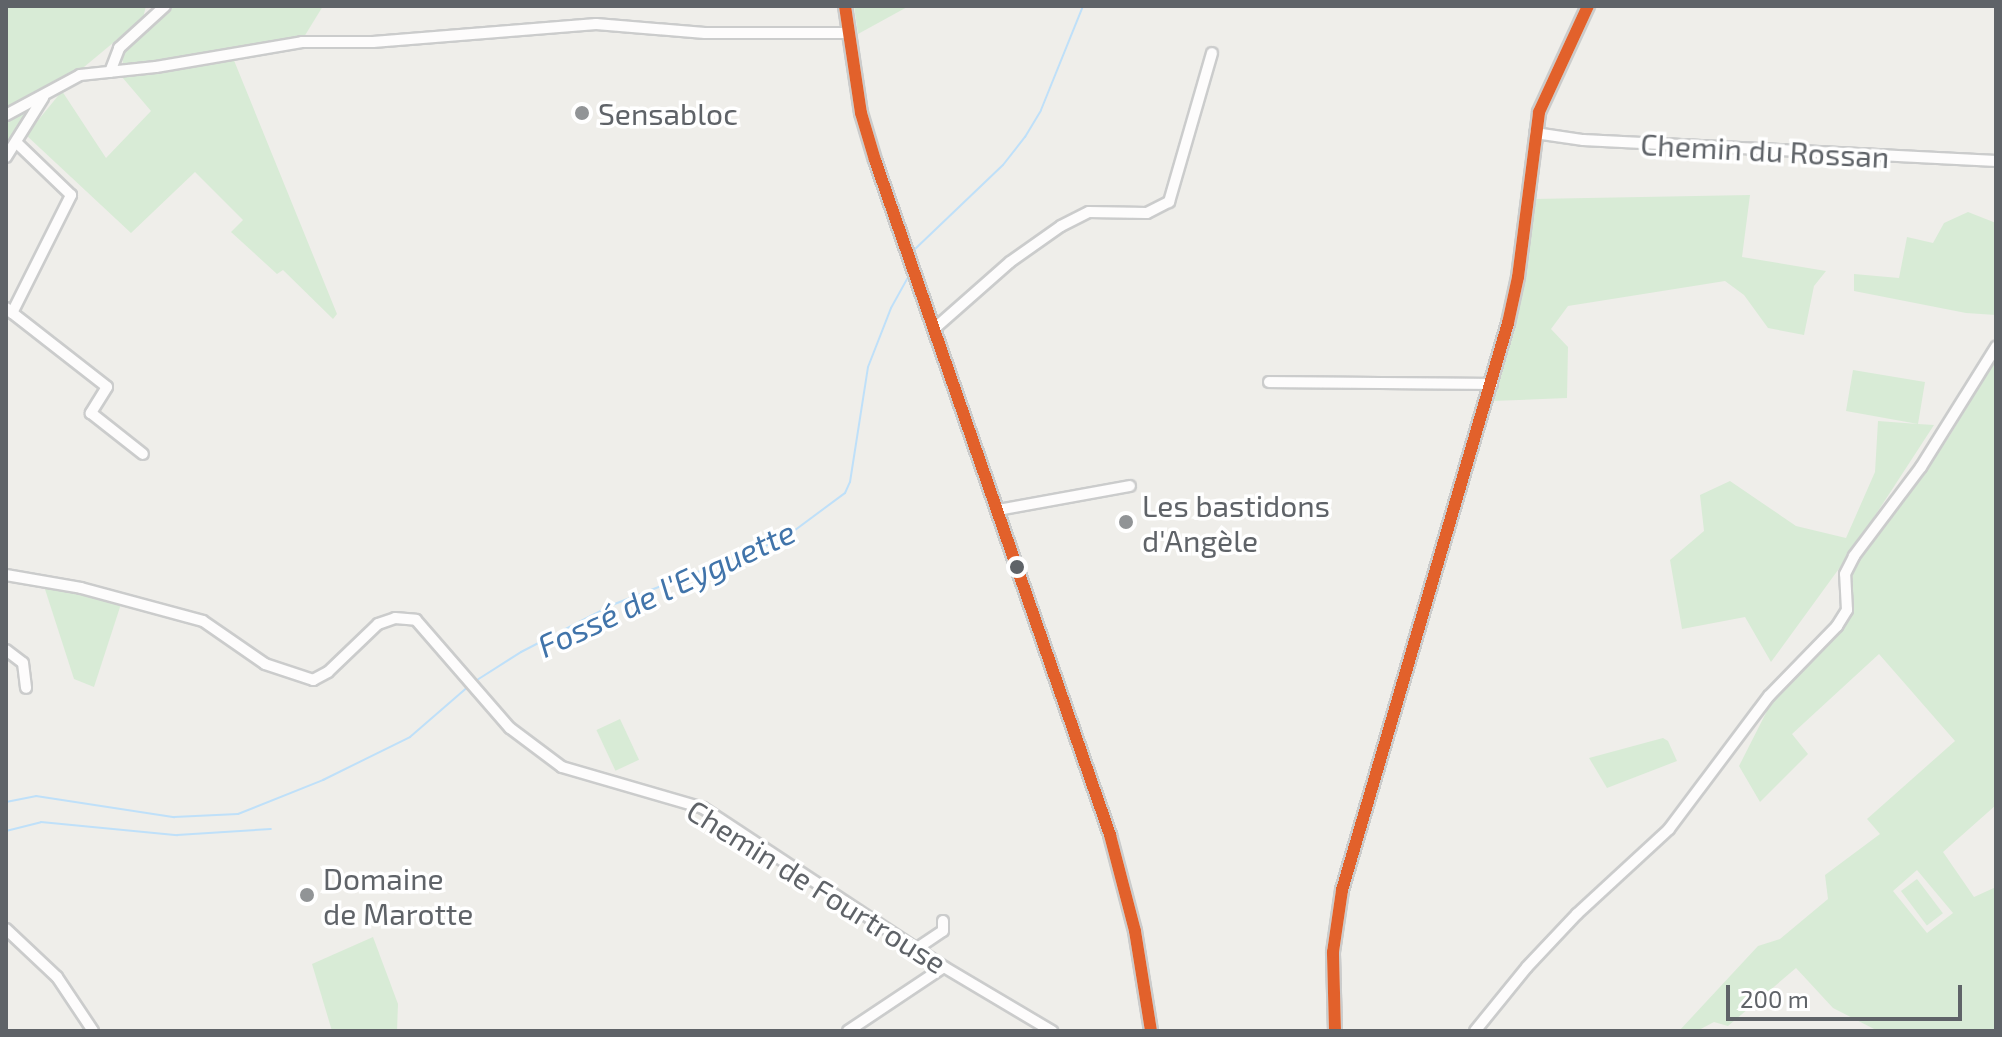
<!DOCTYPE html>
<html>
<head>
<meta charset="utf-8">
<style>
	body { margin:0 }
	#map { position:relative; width:2002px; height:1037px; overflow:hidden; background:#efeeea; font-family:"Exo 2",sans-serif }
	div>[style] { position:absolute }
	.green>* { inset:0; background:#d8ebd6; transform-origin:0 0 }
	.stream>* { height:2px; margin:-1px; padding:0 1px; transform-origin:1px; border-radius:1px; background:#bfe0f9 }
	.roads { filter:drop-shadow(2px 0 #cbcccc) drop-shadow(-2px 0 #cbcccc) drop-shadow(0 2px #cbcccc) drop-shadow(0 -2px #cbcccc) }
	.minor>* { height:10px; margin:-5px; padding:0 5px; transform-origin:5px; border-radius:5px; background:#fdfcfc }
	.major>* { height:12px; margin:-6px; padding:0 6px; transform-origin:6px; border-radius:6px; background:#f4f2e9 }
	.bus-1>* { height:12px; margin:-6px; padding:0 6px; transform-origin:6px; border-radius:6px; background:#e2612b }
	.dots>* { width:22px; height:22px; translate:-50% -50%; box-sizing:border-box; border:4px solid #fff; border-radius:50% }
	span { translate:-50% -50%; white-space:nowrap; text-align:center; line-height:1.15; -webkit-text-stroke:7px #fff; paint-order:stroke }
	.poi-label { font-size:30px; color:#5f6368 }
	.left { translate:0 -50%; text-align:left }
	.street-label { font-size:30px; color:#5f6368 }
	.water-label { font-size:32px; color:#4174aa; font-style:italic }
	.frame { position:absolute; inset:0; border:8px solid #5f6368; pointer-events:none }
	.scale { position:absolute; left:1726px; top:985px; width:236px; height:36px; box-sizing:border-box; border:4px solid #5f6368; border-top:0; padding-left:10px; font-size:24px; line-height:28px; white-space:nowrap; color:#5f6368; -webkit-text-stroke:6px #fff; paint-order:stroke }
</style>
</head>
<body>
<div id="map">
	<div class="green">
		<div style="clip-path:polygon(6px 6px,146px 6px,143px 18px,78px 72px,6px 111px)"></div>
		<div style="clip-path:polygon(170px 6px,323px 6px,304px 37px,128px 69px,123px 65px,122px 53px,129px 41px)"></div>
		<div style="clip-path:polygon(854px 6px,909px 6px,858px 34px)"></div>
		<div style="clip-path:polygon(233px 58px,337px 314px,333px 319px,283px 270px,277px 274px,231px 232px,243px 220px,195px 172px,131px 233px,26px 135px,62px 91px,106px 158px,151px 111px,122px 77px)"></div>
		<div style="clip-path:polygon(36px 106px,6px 153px,6px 119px)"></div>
		<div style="clip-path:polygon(1750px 195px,1742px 257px,1826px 271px,1814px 286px,1804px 335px,1768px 328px,1744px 295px,1725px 281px,1568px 306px,1551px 329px,1568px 347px,1567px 398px,1492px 401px,1515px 326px,1533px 199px)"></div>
		<div style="clip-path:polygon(1968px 212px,1996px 223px,1996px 315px,1966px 313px,1854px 291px,1854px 274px,1899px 278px,1907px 237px,1933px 243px,1944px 223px)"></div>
		<div style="clip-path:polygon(evenodd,1996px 358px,1996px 805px,1943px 852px,1974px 897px,1996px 887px,1996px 1031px,1878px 1031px,1833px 1008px,1796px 968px,1728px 1026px,1714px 1022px,1697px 1031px,1679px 1031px,1758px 946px,1780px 939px,1828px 899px,1825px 875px,1880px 834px,1867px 819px,1955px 741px,1879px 654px,1792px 734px,1808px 754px,1760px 802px,1739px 766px,1771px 703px,1853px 614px,1851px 581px,1855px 566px,1949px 437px,1996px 358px,1917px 870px,1953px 913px,1927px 933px,1893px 891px,1917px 870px)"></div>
		<div style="clip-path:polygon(1853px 370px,1925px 382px,1918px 424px,1934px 425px,1854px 548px,1771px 662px,1745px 617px,1682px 629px,1670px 560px,1704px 531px,1700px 495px,1730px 481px,1796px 526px,1846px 538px,1875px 472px,1878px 421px,1918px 424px,1846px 411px)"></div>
		<div style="clip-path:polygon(43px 583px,121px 604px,94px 687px,74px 679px)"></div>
		<div style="left:620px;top:719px;width:45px;height:26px;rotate:65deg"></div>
		<div style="clip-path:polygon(1663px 738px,1668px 741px,1677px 761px,1607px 788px,1589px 758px)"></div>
		<div style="left:1917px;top:879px;width:43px;height:20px;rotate:53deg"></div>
		<div style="clip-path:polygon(373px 937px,398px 1004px,397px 1031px,332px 1031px,312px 964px)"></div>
	</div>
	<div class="stream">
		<div style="left:914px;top:250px;width:123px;rotate:-43.7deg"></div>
		<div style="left:1003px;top:165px;width:36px;rotate:-52deg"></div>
		<div style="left:1025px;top:137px;width:31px;rotate:-59deg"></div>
		<div style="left:1041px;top:110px;width:112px;rotate:-68deg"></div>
		<div style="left:477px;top:680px;width:52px;rotate:-32.5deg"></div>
		<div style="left:521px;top:652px;width:102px;rotate:-27.3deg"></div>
		<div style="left:612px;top:605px;width:183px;rotate:-21.1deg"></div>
		<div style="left:783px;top:539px;width:77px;rotate:-36.6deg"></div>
		<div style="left:845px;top:493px;width:12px;rotate:-66deg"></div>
		<div style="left:850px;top:482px;width:116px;rotate:-81.1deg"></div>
		<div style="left:868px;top:367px;width:63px;rotate:-68.7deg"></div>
		<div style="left:891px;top:308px;width:37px;rotate:-61deg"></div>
		<div style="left:6px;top:802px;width:31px;rotate:-11deg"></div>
		<div style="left:36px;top:796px;width:140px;rotate:8.7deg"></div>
		<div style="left:174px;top:817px;width:64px;rotate:-2.7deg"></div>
		<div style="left:238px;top:814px;width:92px;rotate:-21.8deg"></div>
		<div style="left:323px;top:780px;width:97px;rotate:-26.3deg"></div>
		<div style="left:410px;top:737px;width:79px;rotate:-40.9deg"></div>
		<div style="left:6px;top:831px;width:36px;rotate:-14deg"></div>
		<div style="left:41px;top:822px;width:137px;rotate:5.5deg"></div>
		<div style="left:177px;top:835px;width:94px;rotate:-3.7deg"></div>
	</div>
	<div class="roads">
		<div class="minor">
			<div style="left:110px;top:72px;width:26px;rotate:-69deg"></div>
			<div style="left:119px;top:48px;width:62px;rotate:-42.4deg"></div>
			<div style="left:6px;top:115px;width:84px;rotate:-28.4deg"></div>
			<div style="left:80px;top:75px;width:76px;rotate:-6deg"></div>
			<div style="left:156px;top:67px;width:148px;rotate:-9.7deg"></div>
			<div style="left:302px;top:42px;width:71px"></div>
			<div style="left:373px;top:42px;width:224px;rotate:-4.6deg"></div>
			<div style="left:596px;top:24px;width:109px;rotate:4.7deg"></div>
			<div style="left:705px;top:33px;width:144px"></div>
			<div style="left:1535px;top:133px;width:49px;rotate:8.3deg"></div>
			<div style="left:1583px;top:140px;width:414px;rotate:2.9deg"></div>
			<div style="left:6px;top:157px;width:70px;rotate:-57.9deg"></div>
			<div style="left:6px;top:308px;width:128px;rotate:38deg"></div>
			<div style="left:107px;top:387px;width:31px;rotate:122deg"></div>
			<div style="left:91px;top:413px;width:66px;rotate:38.3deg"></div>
			<div style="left:12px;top:313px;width:132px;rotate:-63.4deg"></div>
			<div style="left:71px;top:195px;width:76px;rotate:-136.1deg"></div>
			<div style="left:934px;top:329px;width:101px;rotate:-41.4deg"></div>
			<div style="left:1010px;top:262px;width:62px;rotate:-35.2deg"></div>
			<div style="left:1061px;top:226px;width:31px;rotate:-27deg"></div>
			<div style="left:1089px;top:212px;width:58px;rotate:1deg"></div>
			<div style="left:1147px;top:213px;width:25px;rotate:-27deg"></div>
			<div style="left:1169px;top:202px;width:155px;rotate:-73.9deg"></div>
			<div style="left:1269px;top:382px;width:223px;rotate:0.5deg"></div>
			<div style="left:998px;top:510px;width:134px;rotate:-10.3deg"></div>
			<div style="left:6px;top:575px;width:76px;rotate:9.8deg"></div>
			<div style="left:81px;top:588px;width:126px;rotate:15.1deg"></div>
			<div style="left:203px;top:621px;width:75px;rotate:34.7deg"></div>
			<div style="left:265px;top:664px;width:51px;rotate:18.4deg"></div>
			<div style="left:313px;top:680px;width:17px;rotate:-28deg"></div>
			<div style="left:328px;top:672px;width:69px;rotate:-43.8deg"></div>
			<div style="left:378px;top:624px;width:18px;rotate:-19deg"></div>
			<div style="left:395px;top:618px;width:21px;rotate:5deg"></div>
			<div style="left:416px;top:620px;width:143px;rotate:49deg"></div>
			<div style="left:510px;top:728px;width:65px;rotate:36.9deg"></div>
			<div style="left:562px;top:767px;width:147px;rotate:16.2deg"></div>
			<div style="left:703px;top:808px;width:289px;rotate:33.4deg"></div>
			<div style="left:944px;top:967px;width:126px;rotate:30.7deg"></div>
			<div style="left:6px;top:650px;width:21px;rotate:37deg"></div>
			<div style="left:23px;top:663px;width:25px;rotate:83deg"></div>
			<div style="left:6px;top:929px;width:70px;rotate:43.3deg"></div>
			<div style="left:57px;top:977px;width:65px;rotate:56.3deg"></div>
			<div style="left:916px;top:949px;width:32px;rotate:-34deg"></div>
			<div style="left:943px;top:931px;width:10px;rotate:-90deg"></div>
			<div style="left:848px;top:1031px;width:115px;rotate:-33.7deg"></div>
			<div style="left:1475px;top:1031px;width:82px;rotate:-50.9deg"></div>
			<div style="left:1527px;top:967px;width:73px;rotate:-46.7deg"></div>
			<div style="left:1577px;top:914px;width:125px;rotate:-42.7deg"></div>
			<div style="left:1669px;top:829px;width:166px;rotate:-53.1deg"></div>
			<div style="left:1769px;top:696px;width:98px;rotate:-45.8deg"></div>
			<div style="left:1837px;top:626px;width:19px;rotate:-58deg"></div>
			<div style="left:1847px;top:610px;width:36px;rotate:-93deg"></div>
			<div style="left:1845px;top:574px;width:20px;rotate:-63deg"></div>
			<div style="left:1854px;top:556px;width:111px;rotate:-53deg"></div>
			<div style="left:1921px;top:467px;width:142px;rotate:-58deg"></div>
		</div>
		<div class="major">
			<div style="left:845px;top:6px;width:108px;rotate:81.5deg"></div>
			<div style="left:861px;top:113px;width:49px;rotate:73.4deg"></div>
			<div style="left:875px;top:160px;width:715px;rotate:70.8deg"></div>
			<div style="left:1110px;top:835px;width:99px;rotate:75.4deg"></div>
			<div style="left:1135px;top:931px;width:101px;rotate:80.9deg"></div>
			<div style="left:1335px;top:1031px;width:79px;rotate:-91.5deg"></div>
			<div style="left:1333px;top:952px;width:63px;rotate:-81.7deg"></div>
			<div style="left:1342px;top:890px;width:591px;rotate:-73.68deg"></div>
			<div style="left:1508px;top:323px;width:47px;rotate:-77.7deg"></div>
			<div style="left:1518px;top:277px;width:166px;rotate:-82.7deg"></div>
			<div style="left:1539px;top:112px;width:117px;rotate:-65.2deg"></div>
		</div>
	</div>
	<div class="bus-1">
		<div style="left:845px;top:6px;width:108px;rotate:81.5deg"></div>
		<div style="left:861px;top:113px;width:49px;rotate:73.4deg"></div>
		<div style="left:875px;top:160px;width:715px;rotate:70.8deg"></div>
		<div style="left:1110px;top:835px;width:99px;rotate:75.4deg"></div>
		<div style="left:1135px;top:931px;width:101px;rotate:80.9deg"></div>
		<div style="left:1335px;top:1031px;width:79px;rotate:-91.5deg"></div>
		<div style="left:1333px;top:952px;width:63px;rotate:-81.7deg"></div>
		<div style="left:1342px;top:890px;width:591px;rotate:-73.68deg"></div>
		<div style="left:1508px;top:323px;width:47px;rotate:-77.7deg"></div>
		<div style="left:1518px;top:277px;width:166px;rotate:-82.7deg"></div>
		<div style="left:1539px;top:112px;width:117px;rotate:-65.2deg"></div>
	</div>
	<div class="dots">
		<div style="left:582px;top:113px;background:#919496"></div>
		<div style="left:1126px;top:522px;background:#919496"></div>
		<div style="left:1017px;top:567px;background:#5f6368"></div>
		<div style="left:307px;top:895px;background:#919496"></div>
	</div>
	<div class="poi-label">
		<span class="left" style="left:598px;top:113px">Sensabloc</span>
		<span class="left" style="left:1142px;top:522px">Les bastidons<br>d'Angèle</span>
		<span class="left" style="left:323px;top:895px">Domaine<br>de Marotte</span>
	</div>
	<div class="street-label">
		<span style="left:1765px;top:150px;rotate:3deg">Chemin du Rossan</span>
		<span style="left:817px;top:886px;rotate:32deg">Chemin de Fourtrouse</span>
	</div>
	<div class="water-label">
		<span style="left:666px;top:588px;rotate:-25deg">Fossé de l'Eyguette</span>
	</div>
	<div class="frame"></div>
	<div class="scale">200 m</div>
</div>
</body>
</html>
